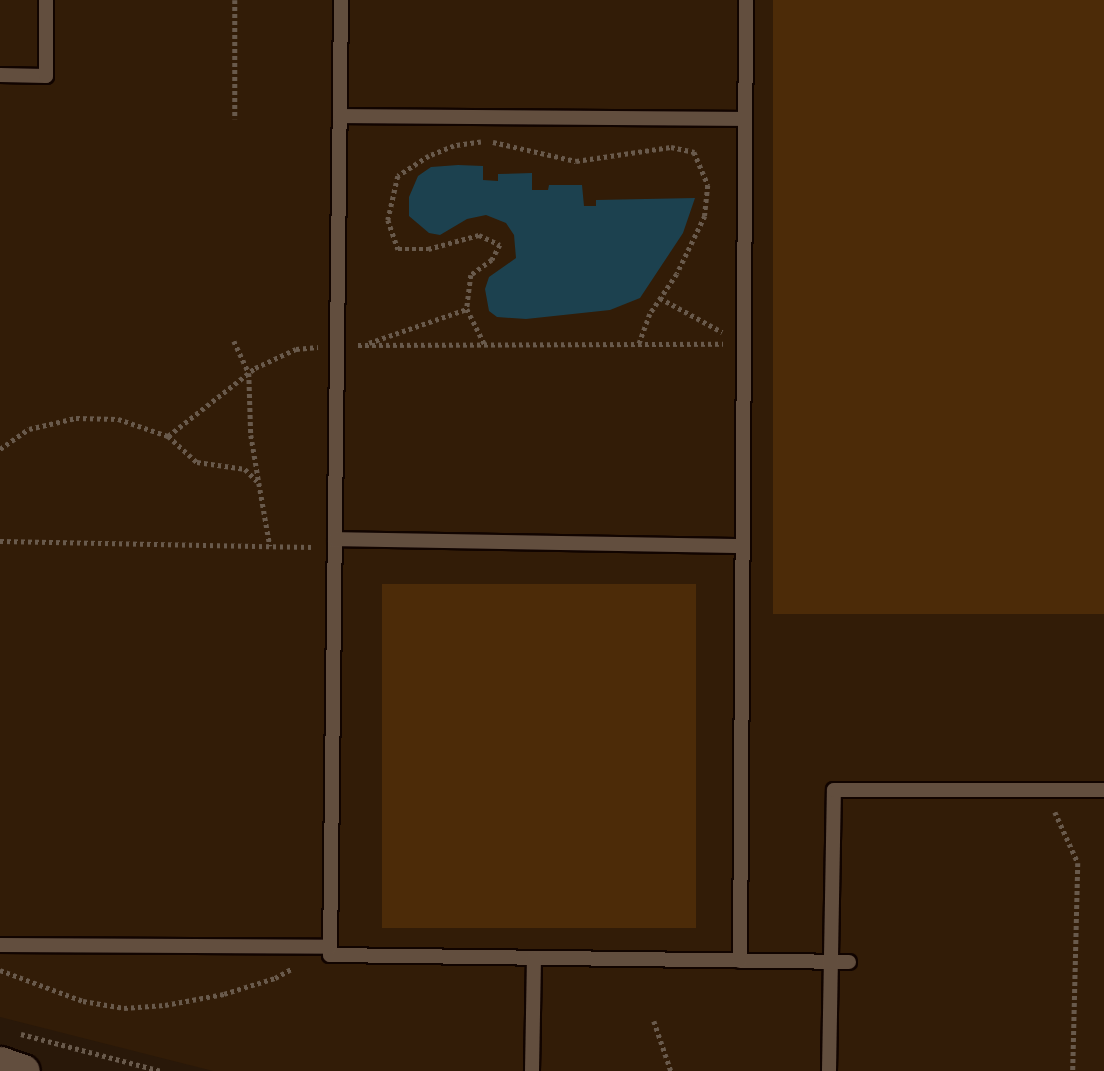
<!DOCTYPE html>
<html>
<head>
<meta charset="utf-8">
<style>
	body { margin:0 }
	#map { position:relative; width:1104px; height:1071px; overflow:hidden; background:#291809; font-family:Arial,sans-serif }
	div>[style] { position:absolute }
	.built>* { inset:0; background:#321c07 }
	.green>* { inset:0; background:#4c2b08; transform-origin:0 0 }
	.water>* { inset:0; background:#1c414f }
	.path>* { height:4.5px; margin-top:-2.25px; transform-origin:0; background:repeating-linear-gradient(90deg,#695a4c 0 3.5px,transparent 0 7px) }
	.roads { filter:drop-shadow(2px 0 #110400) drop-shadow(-2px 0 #110400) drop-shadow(0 2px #110400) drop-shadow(0 -2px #110400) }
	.service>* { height:14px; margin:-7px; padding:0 7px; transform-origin:7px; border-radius:7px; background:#624e3e }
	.tertiary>* { height:33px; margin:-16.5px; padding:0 16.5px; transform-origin:16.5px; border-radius:16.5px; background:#624e3e }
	span { translate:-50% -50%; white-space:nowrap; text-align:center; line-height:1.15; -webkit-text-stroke:7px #200f02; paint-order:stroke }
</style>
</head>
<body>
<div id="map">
	<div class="built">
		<div style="clip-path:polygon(0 0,1104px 0,1104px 1071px,213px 1071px,0 1017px)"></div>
	</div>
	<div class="green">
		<div style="left:773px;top:0;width:331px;height:614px"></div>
		<div style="left:382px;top:584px;width:314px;height:344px"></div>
	</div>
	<div class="water">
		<div style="clip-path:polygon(458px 165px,483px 166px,483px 180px,498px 181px,498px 174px,532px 173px,532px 190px,548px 190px,549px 185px,582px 185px,584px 206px,596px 206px,596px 200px,695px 198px,683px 233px,640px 298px,610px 310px,526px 319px,497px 317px,489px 311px,485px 289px,489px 277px,516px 258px,514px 235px,506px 223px,486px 215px,467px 219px,440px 235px,429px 233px,409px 216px,409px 197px,418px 176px,431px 167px)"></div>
	</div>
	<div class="path">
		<div style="left:235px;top:0;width:119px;rotate:90deg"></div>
		<div style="left:481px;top:142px;width:27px;rotate:172deg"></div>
		<div style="left:454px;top:146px;width:27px;rotate:158deg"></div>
		<div style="left:429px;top:156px;width:37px;rotate:147deg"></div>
		<div style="left:398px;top:176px;width:45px;rotate:102.8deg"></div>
		<div style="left:388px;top:220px;width:31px;rotate:71deg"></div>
		<div style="left:398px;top:249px;width:30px"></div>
		<div style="left:428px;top:249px;width:53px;rotate:-15.4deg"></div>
		<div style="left:479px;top:235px;width:23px;rotate:25deg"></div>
		<div style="left:500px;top:245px;width:17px;rotate:118deg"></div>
		<div style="left:492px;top:260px;width:26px;rotate:144deg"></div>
		<div style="left:471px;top:275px;width:34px;rotate:97deg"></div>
		<div style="left:467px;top:309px;width:40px;rotate:63.4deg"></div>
		<div style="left:493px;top:142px;width:85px;rotate:12.9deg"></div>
		<div style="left:576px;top:161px;width:96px;rotate:-8.4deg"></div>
		<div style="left:671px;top:147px;width:24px;rotate:12deg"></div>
		<div style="left:694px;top:152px;width:36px;rotate:67deg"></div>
		<div style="left:708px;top:185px;width:31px;rotate:96deg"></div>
		<div style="left:705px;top:216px;width:64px;rotate:115.8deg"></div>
		<div style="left:677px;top:274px;width:48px;rotate:124deg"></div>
		<div style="left:650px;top:314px;width:32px;rotate:110deg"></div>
		<div style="left:660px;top:298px;width:71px;rotate:28.7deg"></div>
		<div style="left:234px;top:341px;width:35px;rotate:65deg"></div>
		<div style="left:249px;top:373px;width:62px;rotate:88.2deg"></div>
		<div style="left:251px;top:435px;width:49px;rotate:80.5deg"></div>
		<div style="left:369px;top:343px;width:104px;rotate:-19.1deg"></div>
		<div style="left:358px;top:345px;width:365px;rotate:-0.2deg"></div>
		<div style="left:168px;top:436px;width:110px;rotate:-38deg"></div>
		<div style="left:255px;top:368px;width:45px;rotate:-24.9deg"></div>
		<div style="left:296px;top:349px;width:22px;rotate:-5deg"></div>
		<div style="left:0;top:449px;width:35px;rotate:-35deg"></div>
		<div style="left:29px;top:429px;width:48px;rotate:-13.2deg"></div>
		<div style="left:76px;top:418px;width:42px;rotate:1.4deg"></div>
		<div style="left:118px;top:419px;width:53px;rotate:18.8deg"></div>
		<div style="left:168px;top:436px;width:39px;rotate:42deg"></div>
		<div style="left:197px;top:462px;width:49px;rotate:8.3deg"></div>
		<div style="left:245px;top:469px;width:20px;rotate:45deg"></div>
		<div style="left:259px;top:483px;width:64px;rotate:80.1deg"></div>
		<div style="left:0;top:541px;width:314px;rotate:1.1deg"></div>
		<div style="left:1055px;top:812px;width:56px;rotate:65.7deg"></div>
		<div style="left:1078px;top:863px;width:208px;rotate:91.4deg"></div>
		<div style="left:0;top:970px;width:89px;rotate:20.5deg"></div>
		<div style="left:83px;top:1001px;width:42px;rotate:9.7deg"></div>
		<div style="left:124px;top:1008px;width:41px;rotate:-4.2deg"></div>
		<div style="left:165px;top:1005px;width:60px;rotate:-10.6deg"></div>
		<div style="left:224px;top:994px;width:53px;rotate:-17.4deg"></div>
		<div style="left:275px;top:978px;width:18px;rotate:-29deg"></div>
		<div style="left:654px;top:1021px;width:53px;rotate:71.2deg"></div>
		<div style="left:21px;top:1034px;width:145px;rotate:14.8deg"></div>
	</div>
	<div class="roads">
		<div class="service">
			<div style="left:341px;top:0;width:955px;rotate:90.66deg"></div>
			<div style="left:330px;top:955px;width:519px;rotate:0.77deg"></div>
			<div style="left:0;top:75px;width:46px;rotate:1.2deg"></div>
			<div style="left:46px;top:76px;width:76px;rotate:-90deg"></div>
			<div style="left:340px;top:116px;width:405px;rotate:0.4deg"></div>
			<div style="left:335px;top:539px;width:408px;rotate:1deg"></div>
			<div style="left:0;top:945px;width:330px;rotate:0.3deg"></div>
			<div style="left:740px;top:961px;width:961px;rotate:-89.64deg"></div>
			<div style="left:532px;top:1071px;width:113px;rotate:-89deg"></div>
			<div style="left:829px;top:1071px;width:281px;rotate:-89deg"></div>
			<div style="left:834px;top:790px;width:270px"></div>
		</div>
		<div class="tertiary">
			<div style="left:0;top:1063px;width:24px;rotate:19deg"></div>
		</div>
	</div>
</div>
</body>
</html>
